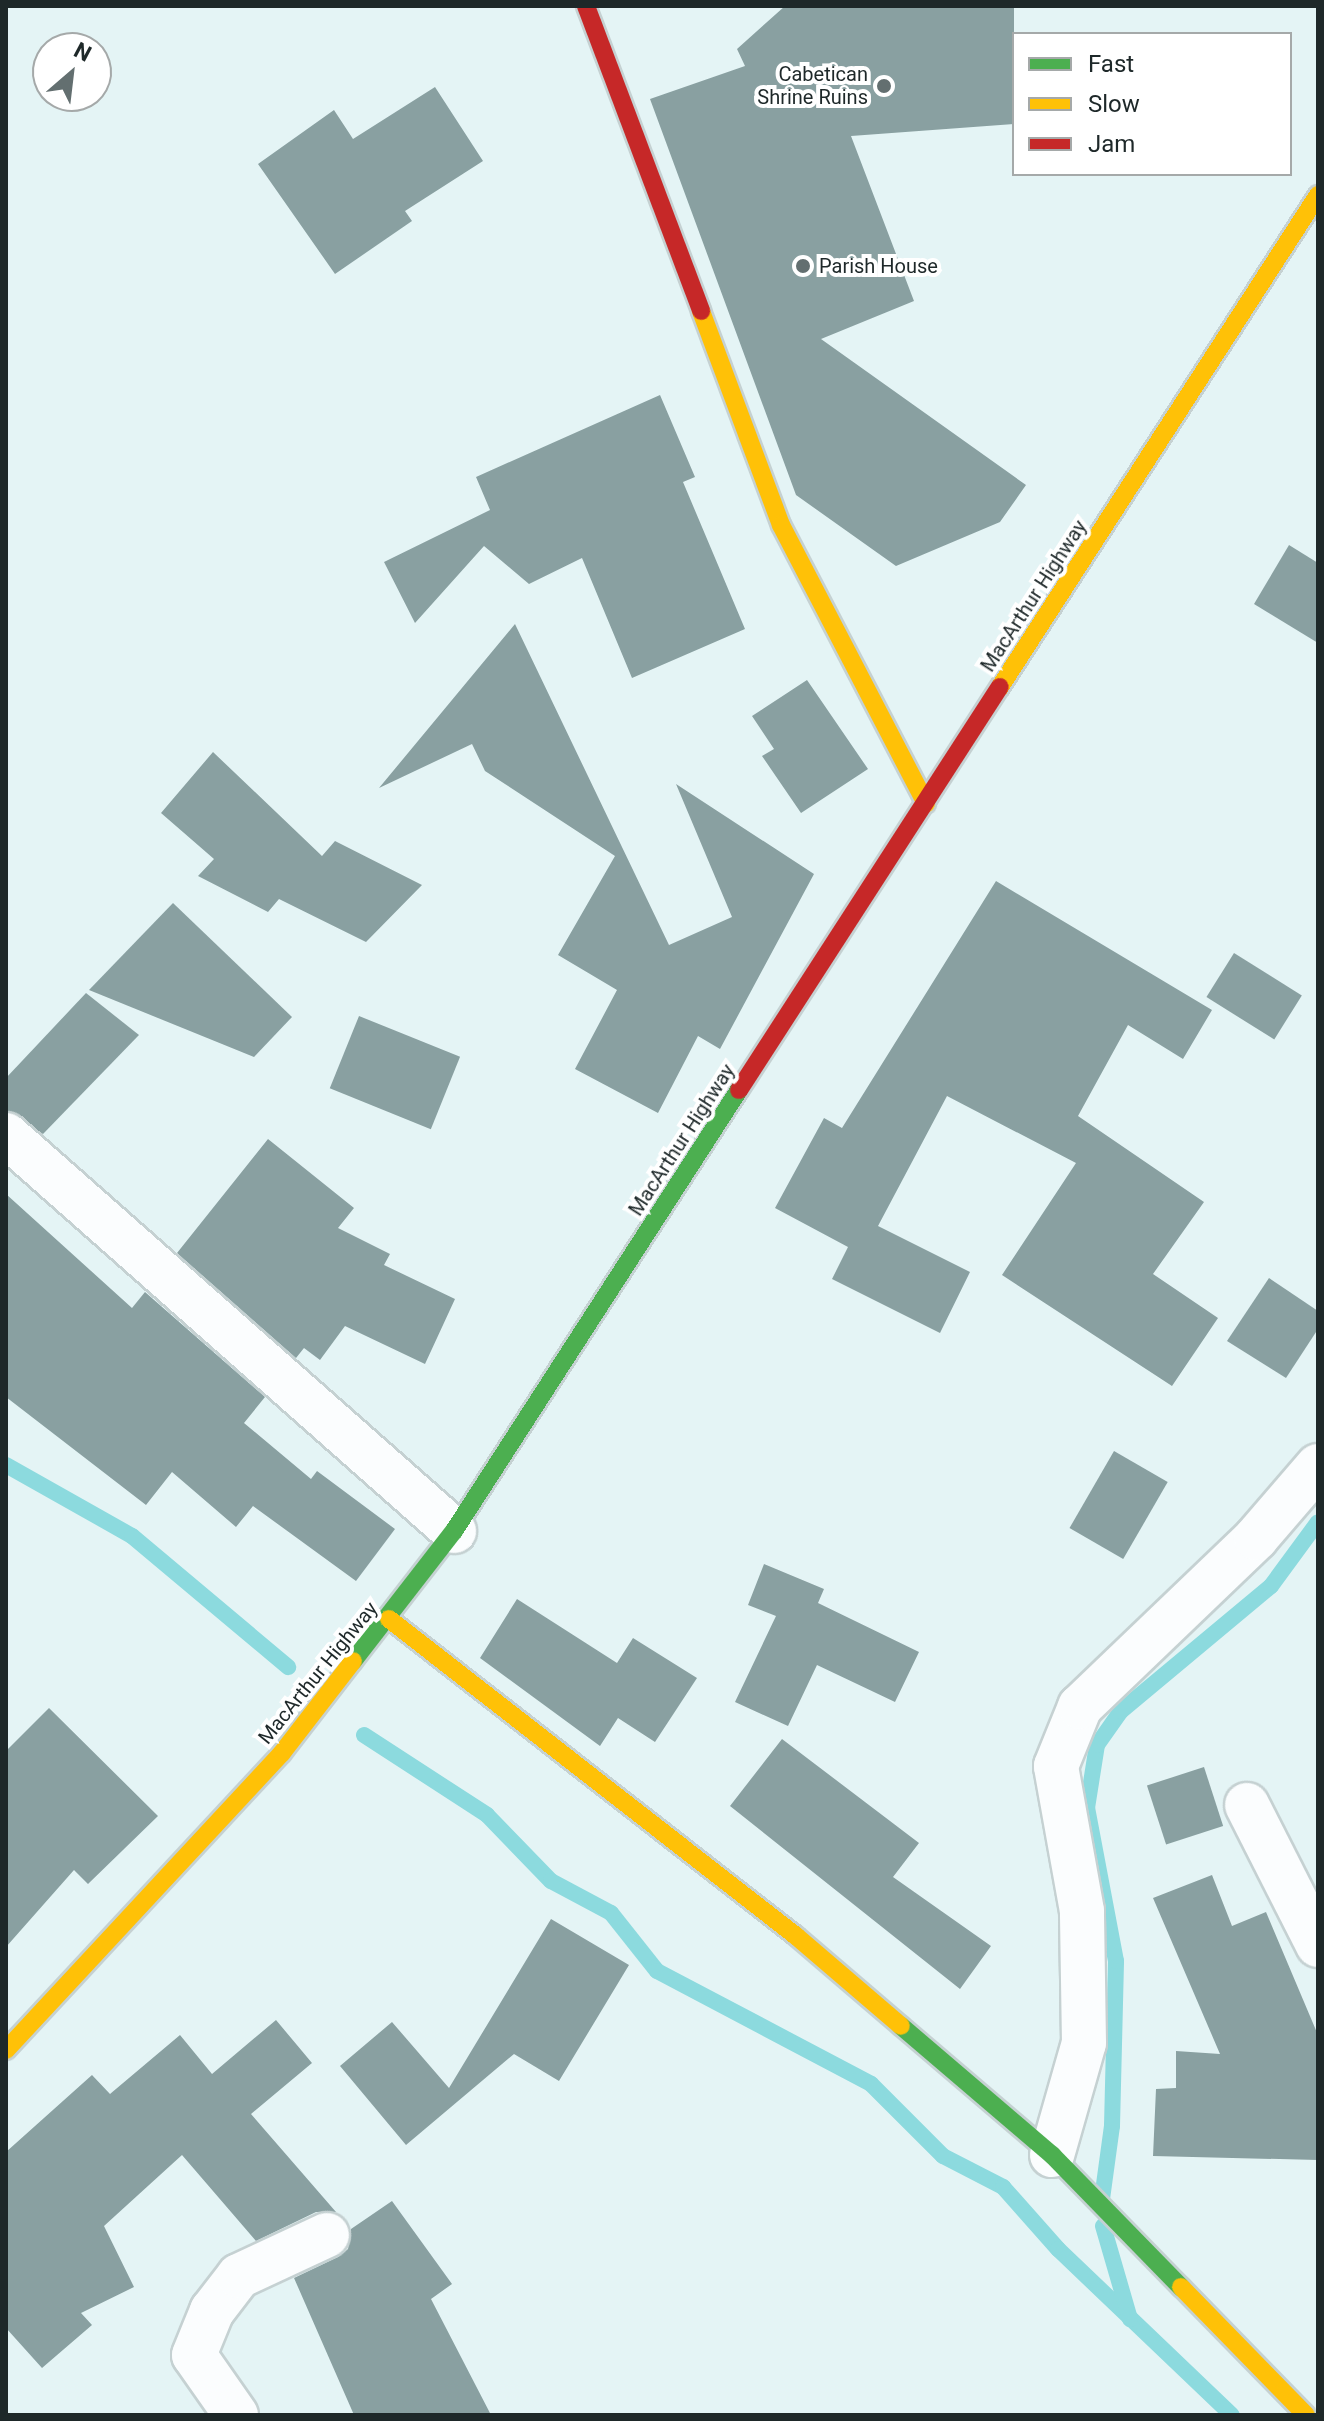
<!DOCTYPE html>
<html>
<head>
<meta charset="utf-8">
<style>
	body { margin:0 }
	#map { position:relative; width:1324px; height:2421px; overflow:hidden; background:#e4f4f5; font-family:Roboto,sans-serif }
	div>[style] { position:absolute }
	.stream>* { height:16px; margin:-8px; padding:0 8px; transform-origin:8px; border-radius:8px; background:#8cdade }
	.building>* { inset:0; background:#89a0a1; transform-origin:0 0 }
	.roads { filter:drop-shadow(2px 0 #c5d1d2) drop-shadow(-2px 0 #c5d1d2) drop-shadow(0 2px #c5d1d2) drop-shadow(0 -2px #c5d1d2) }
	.street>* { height:44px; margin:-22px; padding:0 22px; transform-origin:22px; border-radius:22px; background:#fbfdfe }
	.fast>* { height:18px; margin:-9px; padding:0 9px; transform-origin:9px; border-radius:9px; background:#4caf50 }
	.slow>* { height:18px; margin:-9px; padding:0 9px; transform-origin:9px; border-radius:9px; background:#ffc107 }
	.jam>* { height:18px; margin:-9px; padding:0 9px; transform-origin:9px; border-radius:9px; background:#c62828 }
	.dots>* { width:22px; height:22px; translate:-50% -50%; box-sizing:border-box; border:4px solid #fff; border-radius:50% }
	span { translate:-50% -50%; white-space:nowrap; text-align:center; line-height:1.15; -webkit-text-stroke:8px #fff; paint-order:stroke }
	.poi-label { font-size:20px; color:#1e2829 }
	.right { translate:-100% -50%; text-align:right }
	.left { translate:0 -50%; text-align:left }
	.street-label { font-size:20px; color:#1e2829 }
	.frame { position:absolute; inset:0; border:8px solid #1e2829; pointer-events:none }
	.legend { position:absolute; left:1012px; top:32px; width:280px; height:144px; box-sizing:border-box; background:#fff; border:2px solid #a5a9a9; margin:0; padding:10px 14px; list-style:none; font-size:24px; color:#1e2829 }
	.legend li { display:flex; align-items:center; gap:16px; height:40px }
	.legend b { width:40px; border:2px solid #a5a9a9 }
	.north { position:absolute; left:32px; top:32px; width:80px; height:80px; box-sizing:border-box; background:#fff; border:2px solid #a5a9a9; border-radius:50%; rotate:28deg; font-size:22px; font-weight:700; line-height:32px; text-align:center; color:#1e2829 }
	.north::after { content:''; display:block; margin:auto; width:28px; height:36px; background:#636f70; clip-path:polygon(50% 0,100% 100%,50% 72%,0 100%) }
</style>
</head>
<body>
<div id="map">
	<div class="stream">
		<div style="left:6px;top:1465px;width:145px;rotate:29.4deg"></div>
		<div style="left:132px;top:1536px;width:204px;rotate:40deg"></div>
		<div style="left:364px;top:1735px;width:147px;rotate:33deg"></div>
		<div style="left:487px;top:1815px;width:92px;rotate:45.9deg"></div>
		<div style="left:551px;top:1881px;width:68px;rotate:28.1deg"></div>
		<div style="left:611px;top:1913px;width:74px;rotate:51.6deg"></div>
		<div style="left:657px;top:1971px;width:242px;rotate:27.8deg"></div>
		<div style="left:871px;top:2084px;width:102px;rotate:45deg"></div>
		<div style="left:943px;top:2156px;width:68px;rotate:27.3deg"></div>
		<div style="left:1003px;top:2187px;width:83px;rotate:48.4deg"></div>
		<div style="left:1058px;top:2249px;width:240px;rotate:43.7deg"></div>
		<div style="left:1102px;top:2199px;width:74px;rotate:-82.2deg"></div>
		<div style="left:1112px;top:2126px;width:165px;rotate:-88.6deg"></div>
		<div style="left:1116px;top:1961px;width:156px;rotate:-100.7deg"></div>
		<div style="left:1087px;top:1808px;width:64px;rotate:-81deg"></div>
		<div style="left:1097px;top:1745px;width:42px;rotate:-54.8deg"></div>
		<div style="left:1121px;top:1711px;width:195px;rotate:-39.8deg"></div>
		<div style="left:1271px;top:1586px;width:79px;rotate:-53.7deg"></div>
		<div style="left:1103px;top:2226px;width:97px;rotate:73.8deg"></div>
	</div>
	<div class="building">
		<div style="clip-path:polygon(785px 6px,1014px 6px,1014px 124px,851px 136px,914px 301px,821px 339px,1026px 485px,1000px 522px,896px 566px,796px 495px,650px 99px,745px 66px,737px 49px)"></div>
		<div style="clip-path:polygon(435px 87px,483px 161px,405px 211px,412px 221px,335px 274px,258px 164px,334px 110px,353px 139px)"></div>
		<div style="clip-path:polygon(660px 395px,695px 477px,683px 482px,745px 629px,632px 678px,582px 558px,529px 584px,484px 546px,415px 623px,384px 562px,490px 510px,476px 477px)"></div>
		<div style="clip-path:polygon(1289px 545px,1318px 563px,1318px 643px,1254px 604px)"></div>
		<div style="clip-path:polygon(515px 624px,669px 945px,732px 917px,676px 784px,814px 874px,720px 1049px,698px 1036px,658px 1113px,575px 1069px,617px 990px,558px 955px,615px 856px,485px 771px,472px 744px,379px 788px)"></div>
		<div style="clip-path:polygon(807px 680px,868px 769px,801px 813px,762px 756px,774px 749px,752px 716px)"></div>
		<div style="clip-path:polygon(213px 752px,322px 856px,335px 841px,422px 885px,366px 942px,279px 899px,268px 912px,198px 876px,214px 859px,161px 813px)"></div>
		<div style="clip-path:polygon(996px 881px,1212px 1010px,1183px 1059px,1128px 1025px,1078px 1116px,1204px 1202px,1153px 1274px,1218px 1318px,1172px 1386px,1002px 1275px,1076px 1163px,947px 1096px,878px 1226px,970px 1272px,940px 1333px,832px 1279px,848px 1247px,775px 1208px,824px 1118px,842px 1128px)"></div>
		<div style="clip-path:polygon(173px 903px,292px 1017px,254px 1057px,89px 990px)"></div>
		<div style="left:1234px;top:953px;width:80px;height:52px;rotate:32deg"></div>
		<div style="clip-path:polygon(86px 993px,139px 1035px,43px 1134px,6px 1111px,6px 1078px)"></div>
		<div style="left:359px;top:1016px;width:109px;height:78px;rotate:22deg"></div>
		<div style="clip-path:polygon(268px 1139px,354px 1208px,338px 1228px,390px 1254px,384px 1265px,455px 1299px,425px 1364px,345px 1326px,320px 1360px,304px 1348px,296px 1358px,177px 1253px)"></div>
		<div style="clip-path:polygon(6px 1194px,132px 1308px,145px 1292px,265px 1397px,244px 1423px,311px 1479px,317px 1471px,395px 1529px,356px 1581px,253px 1506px,236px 1527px,172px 1472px,146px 1505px,6px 1397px)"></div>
		<div style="clip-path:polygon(1269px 1278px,1318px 1311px,1318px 1329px,1286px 1378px,1227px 1341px)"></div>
		<div style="left:1114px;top:1451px;width:62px;height:89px;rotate:30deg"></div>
		<div style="clip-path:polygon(764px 1564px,824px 1589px,818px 1603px,919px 1652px,895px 1702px,817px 1665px,788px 1726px,735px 1702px,776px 1616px,748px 1605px)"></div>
		<div style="clip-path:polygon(517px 1599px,617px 1663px,633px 1638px,697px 1678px,655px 1742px,618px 1718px,600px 1746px,480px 1658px)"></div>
		<div style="clip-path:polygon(49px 1708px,158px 1816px,88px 1884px,74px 1870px,6px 1947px,6px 1751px)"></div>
		<div style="clip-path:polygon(782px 1739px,919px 1843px,893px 1877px,991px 1946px,960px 1989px,730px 1806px)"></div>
		<div style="left:1204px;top:1767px;width:62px;height:60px;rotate:72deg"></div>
		<div style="clip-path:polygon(1212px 1875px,1232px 1926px,1266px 1912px,1318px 2035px,1318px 2160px,1153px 2156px,1156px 2089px,1176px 2088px,1176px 2051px,1220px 2054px,1153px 1898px)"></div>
		<div style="clip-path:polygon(551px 1919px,629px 1965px,559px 2081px,514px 2054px,406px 2145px,340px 2066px,392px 2022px,449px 2088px)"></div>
		<div style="clip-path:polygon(276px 2020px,312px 2063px,251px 2114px,336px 2212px,316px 2212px,256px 2241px,182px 2155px,104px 2226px,134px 2287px,81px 2313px,92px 2325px,42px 2368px,6px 2328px,6px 2152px,92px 2075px,110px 2094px,180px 2035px,212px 2074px)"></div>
		<div style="clip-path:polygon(392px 2201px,452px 2284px,431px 2299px,491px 2415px,354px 2415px,294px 2278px,338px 2257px,348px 2249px,351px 2229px)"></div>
	</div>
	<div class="roads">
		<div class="street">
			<div style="left:6px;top:1135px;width:598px;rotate:41.47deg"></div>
			<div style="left:1247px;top:1805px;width:157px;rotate:63.1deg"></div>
			<div style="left:1052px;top:2155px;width:116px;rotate:-74.1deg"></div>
			<div style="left:1084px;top:2043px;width:132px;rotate:-90.9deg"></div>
			<div style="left:1082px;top:1911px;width:147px;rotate:-100.2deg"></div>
			<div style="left:1056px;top:1766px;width:64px;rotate:-67.9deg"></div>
			<div style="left:1080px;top:1707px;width:244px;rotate:-43.8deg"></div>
			<div style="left:1256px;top:1538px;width:95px;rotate:-49.3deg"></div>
			<div style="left:236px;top:2415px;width:73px;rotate:-125deg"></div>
			<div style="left:194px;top:2355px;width:48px;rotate:-67.8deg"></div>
			<div style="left:212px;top:2311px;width:44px;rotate:-52.4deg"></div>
			<div style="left:239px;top:2276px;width:97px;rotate:-25deg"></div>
		</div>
		<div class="fast">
			<div style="left:353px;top:1661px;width:165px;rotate:-52.2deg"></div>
			<div style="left:454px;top:1531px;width:525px;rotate:-57.13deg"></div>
			<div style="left:901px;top:2026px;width:199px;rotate:40.5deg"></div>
			<div style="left:1052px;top:2155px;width:185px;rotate:45.7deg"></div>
		</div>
		<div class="slow">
			<div style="left:701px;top:311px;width:228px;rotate:69.5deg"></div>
			<div style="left:781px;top:525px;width:314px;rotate:62.5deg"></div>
			<div style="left:1000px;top:687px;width:586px;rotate:-57.12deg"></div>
			<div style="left:389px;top:1619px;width:516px;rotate:37.91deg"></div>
			<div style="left:796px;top:1936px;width:138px;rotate:40.6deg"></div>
			<div style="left:6px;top:2050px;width:405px;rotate:-47.1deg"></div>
			<div style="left:282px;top:1753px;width:116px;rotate:-52.3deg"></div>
			<div style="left:1181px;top:2287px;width:179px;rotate:45.7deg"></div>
		</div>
		<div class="jam">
			<div style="left:586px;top:6px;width:326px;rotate:69.3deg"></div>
			<div style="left:739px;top:1090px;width:480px;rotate:-57.1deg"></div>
		</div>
	</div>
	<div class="dots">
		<div style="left:884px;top:86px;background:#636f70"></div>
		<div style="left:803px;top:266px;background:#636f70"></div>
	</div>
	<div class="poi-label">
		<span class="right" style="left:868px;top:86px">Cabetican<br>Shrine Ruins</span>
		<span class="left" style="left:819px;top:266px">Parish House</span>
	</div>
	<div class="street-label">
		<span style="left:1034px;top:596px;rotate:-57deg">MacArthur Highway</span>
		<span style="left:682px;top:1140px;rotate:-57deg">MacArthur Highway</span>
		<span style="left:318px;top:1673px;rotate:-51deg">MacArthur Highway</span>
	</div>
	<div class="frame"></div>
	<ul class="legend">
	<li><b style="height:10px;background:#4caf50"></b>Fast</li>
	<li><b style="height:10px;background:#ffc107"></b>Slow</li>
	<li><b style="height:10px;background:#c62828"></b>Jam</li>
	</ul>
	<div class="north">N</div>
</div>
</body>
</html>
